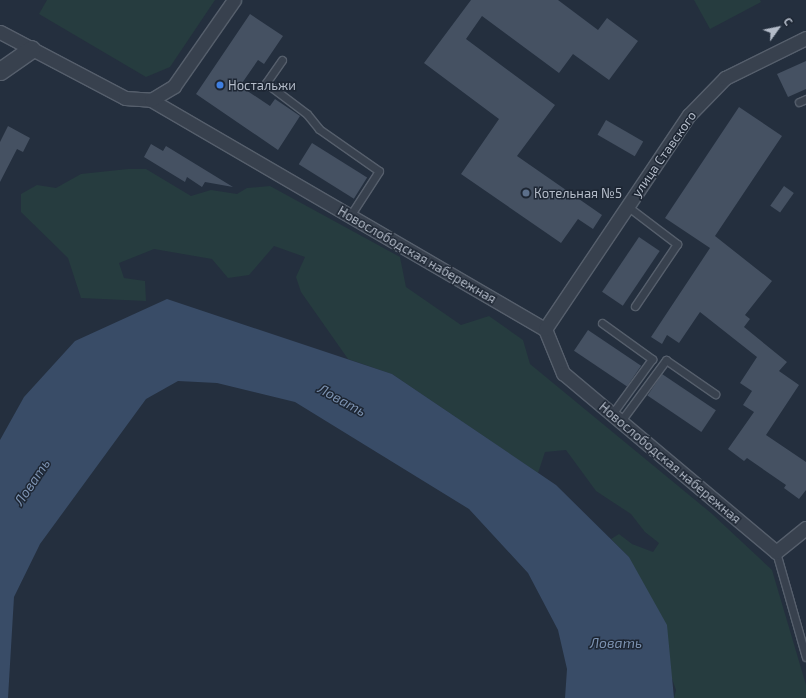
<!DOCTYPE html>
<html>
<head>
<meta charset="utf-8">
<style>
	body { margin:0 }
	#map { position:relative; width:806px; height:698px; overflow:hidden; background:#242f3e; font-family:"Exo 2",sans-serif }
	div>[style] { position:absolute }
	.green>* { inset:0; background:#263c3f }
	.water>* { inset:0; background:#394c67 }
	.building>* { inset:0; background:#455162; transform-origin:0 0 }
	.roads { filter:drop-shadow(1px 0 #565f6c) drop-shadow(-1px 0 #565f6c) drop-shadow(0 1px #565f6c) drop-shadow(0 -1px #565f6c) }
	.service>* { height:7px; margin:-3.5px; padding:0 3.5px; transform-origin:3.5px; border-radius:3.5px; background:#38414e }
	.minor>* { height:13px; margin:-6.5px; padding:0 6.5px; transform-origin:6.5px; border-radius:6.5px; background:#38414e }
	.tertiary>* { height:17px; margin:-8.5px; padding:0 8.5px; transform-origin:8.5px; border-radius:8.5px; background:#38414e }
	.dots>* { width:11px; height:11px; translate:-50% -50%; box-sizing:border-box; border:2px solid #1d2633; border-radius:50% }
	span { translate:-50% -50%; white-space:nowrap; text-align:center; line-height:1.15; -webkit-text-stroke:3px #1d2633; paint-order:stroke }
	.poi-label { font-size:13px; color:#b4bcc9 }
	.left { translate:0 -50%; text-align:left }
	.street-label { font-size:13px; color:#b4bcc9 }
	.water-label { font-size:14px; color:#7c92b1; font-style:italic }
	.north { position:absolute; left:758px; top:8px; width:40px; height:40px; -webkit-text-stroke:3px #1d2633; paint-order:stroke; rotate:57deg; font-size:11px; font-weight:700; line-height:16px; text-align:center; color:#b4bcc9 }
	.north::after { content:''; display:block; margin:auto; width:14px; height:18px; background:#b4bcc9; clip-path:polygon(50% 0,100% 100%,50% 72%,0 100%) }
</style>
</head>
<body>
<div id="map">
	<div class="green">
		<div style="clip-path:polygon(47px 0,215px 0,170px 67px,146px 77px,39px 14px)"></div>
		<div style="clip-path:polygon(694px 0,760px 0,761px 2px,710px 29px)"></div>
		<div style="clip-path:polygon(128px 169px,146px 169px,191px 196px,211px 190px,237px 194px,247px 188px,270px 186px,400px 257px,406px 287px,461px 325px,489px 316px,523px 340px,530px 364px,711px 513px,772px 570px,806px 685px,806px 698px,674px 698px,676px 690px,629px 557px,611px 539px,619px 534px,632px 544px,653px 552px,659px 543px,645px 532px,631px 514px,596px 491px,566px 450px,545px 452px,538px 473px,392px 374px,348px 359px,301px 292px,296px 277px,305px 257px,274px 246px,249px 275px,228px 278px,212px 259px,154px 249px,119px 263px,124px 278px,145px 281px,146px 301px,81px 298px,68px 258px,21px 212px,21px 194px,37px 185px,56px 188px,81px 174px)"></div>
	</div>
	<div class="water">
		<div style="clip-path:polygon(167px 299px,392px 374px,556px 485px,629px 557px,667px 625px,674px 698px,565px 698px,567px 669px,558px 630px,528px 573px,469px 509px,295px 402px,217px 383px,178px 381px,146px 399px,40px 544px,14px 597px,8px 698px,0 698px,0 440px,24px 397px,75px 341px)"></div>
	</div>
	<div class="building">
		<div style="clip-path:polygon(471px 0,558px 0,598px 30px,607px 18px,638px 41px,609px 80px,573px 54px,559px 73px,482px 16px,466px 39px,555px 105px,517px 156px,602px 215px,593px 229px,578px 219px,561px 243px,461px 174px,499px 119px,424px 63px)"></div>
		<div style="clip-path:polygon(250px 14px,283px 36px,264px 64px,258px 60px,240px 86px,270px 106px,275px 99px,300px 116px,278px 150px,196px 94px)"></div>
		<div style="clip-path:polygon(806px 61px,806px 89px,788px 97px,777px 74px)"></div>
		<div style="clip-path:polygon(739px 107px,782px 136px,715px 236px,772px 281px,745px 315px,750px 319px,744px 327px,787px 362px,779px 371px,799px 385px,766px 435px,806px 462px,806px 490px,799px 499px,784px 488px,786px 485px,747px 458px,744px 461px,728px 449px,754px 412px,743px 405px,752px 391px,740px 383px,757px 357px,700px 312px,679px 343px,667px 335px,662px 344px,651px 337px,710px 248px,665px 218px)"></div>
		<div style="left:606px;top:120px;width:43px;height:17px;rotate:30deg"></div>
		<div style="clip-path:polygon(8px 126px,30px 138px,23px 152px,17px 149px,0 182px,0 142px)"></div>
		<div style="left:312px;top:143px;width:65px;height:25px;rotate:32deg"></div>
		<div style="clip-path:polygon(151px 144px,163px 151px,166px 146px,233px 187px,205px 182px,202px 187px,187px 177px,185px 182px,144px 157px)"></div>
		<div style="left:784px;top:186px;width:12px;height:24px;rotate:35deg"></div>
		<div style="left:639px;top:237px;width:25px;height:66px;rotate:34deg"></div>
		<div style="left:588px;top:330px;width:64px;height:25px;rotate:34deg"></div>
		<div style="left:662px;top:374px;width:65px;height:26px;rotate:34deg"></div>
	</div>
	<div class="roads">
		<div class="service">
			<div style="left:282px;top:60px;width:28px;rotate:125deg"></div>
			<div style="left:266px;top:83px;width:51px;rotate:37.1deg"></div>
			<div style="left:307px;top:114px;width:19px;rotate:51deg"></div>
			<div style="left:319px;top:129px;width:73px;rotate:35deg"></div>
			<div style="left:379px;top:171px;width:54px;rotate:122.8deg"></div>
			<div style="left:799px;top:102px;width:8px;rotate:-23deg"></div>
			<div style="left:627px;top:206px;width:63px;rotate:37.2deg"></div>
			<div style="left:677px;top:244px;width:75px;rotate:124.1deg"></div>
			<div style="left:602px;top:323px;width:62px;rotate:35.8deg"></div>
			<div style="left:652px;top:359px;width:68px;rotate:126deg"></div>
			<div style="left:621px;top:421px;width:76px;rotate:-53.6deg"></div>
			<div style="left:666px;top:360px;width:60px;rotate:34.8deg"></div>
			<div style="left:776px;top:552px;width:109px;rotate:74.1deg"></div>
		</div>
		<div class="minor">
			<div style="left:0;top:32px;width:141px;rotate:27.8deg"></div>
			<div style="left:125px;top:98px;width:26px;rotate:4deg"></div>
			<div style="left:151px;top:100px;width:456px;rotate:30.2deg"></div>
			<div style="left:545px;top:329px;width:48px;rotate:67.8deg"></div>
			<div style="left:563px;top:373px;width:278px;rotate:40deg"></div>
			<div style="left:776px;top:552px;width:38px;rotate:-39deg"></div>
			<div style="left:151px;top:100px;width:27px;rotate:-31deg"></div>
			<div style="left:174px;top:86px;width:105px;rotate:-55.1deg"></div>
			<div style="left:545px;top:329px;width:258px;rotate:-56.1deg"></div>
			<div style="left:689px;top:115px;width:52px;rotate:-45.8deg"></div>
			<div style="left:725px;top:78px;width:90px;rotate:-26.3deg"></div>
		</div>
		<div class="tertiary">
			<div style="left:0;top:71px;width:38px;rotate:-35deg"></div>
		</div>
	</div>
	<div class="dots">
		<div style="left:220px;top:85px;background:#3f7fe0"></div>
		<div style="left:526px;top:193px;background:#5c6f8a"></div>
	</div>
	<div class="poi-label">
		<span class="left" style="left:228px;top:85px">Ностальжи</span>
		<span class="left" style="left:534px;top:193px">Котельная №5</span>
	</div>
	<div class="street-label">
		<span style="left:664px;top:154px;rotate:-55deg">улица Ставского</span>
		<span style="left:417px;top:255px;rotate:30deg">Новослободская набережная</span>
		<span style="left:670px;top:463px;rotate:40deg">Новослободская набережная</span>
	</div>
	<div class="water-label">
		<span style="left:342px;top:400px;rotate:29deg">Ловать</span>
		<span style="left:32px;top:482px;rotate:-56deg">Ловать</span>
		<span style="left:616px;top:643px">Ловать</span>
	</div>
	<div class="north">С</div>
</div>
</body>
</html>
